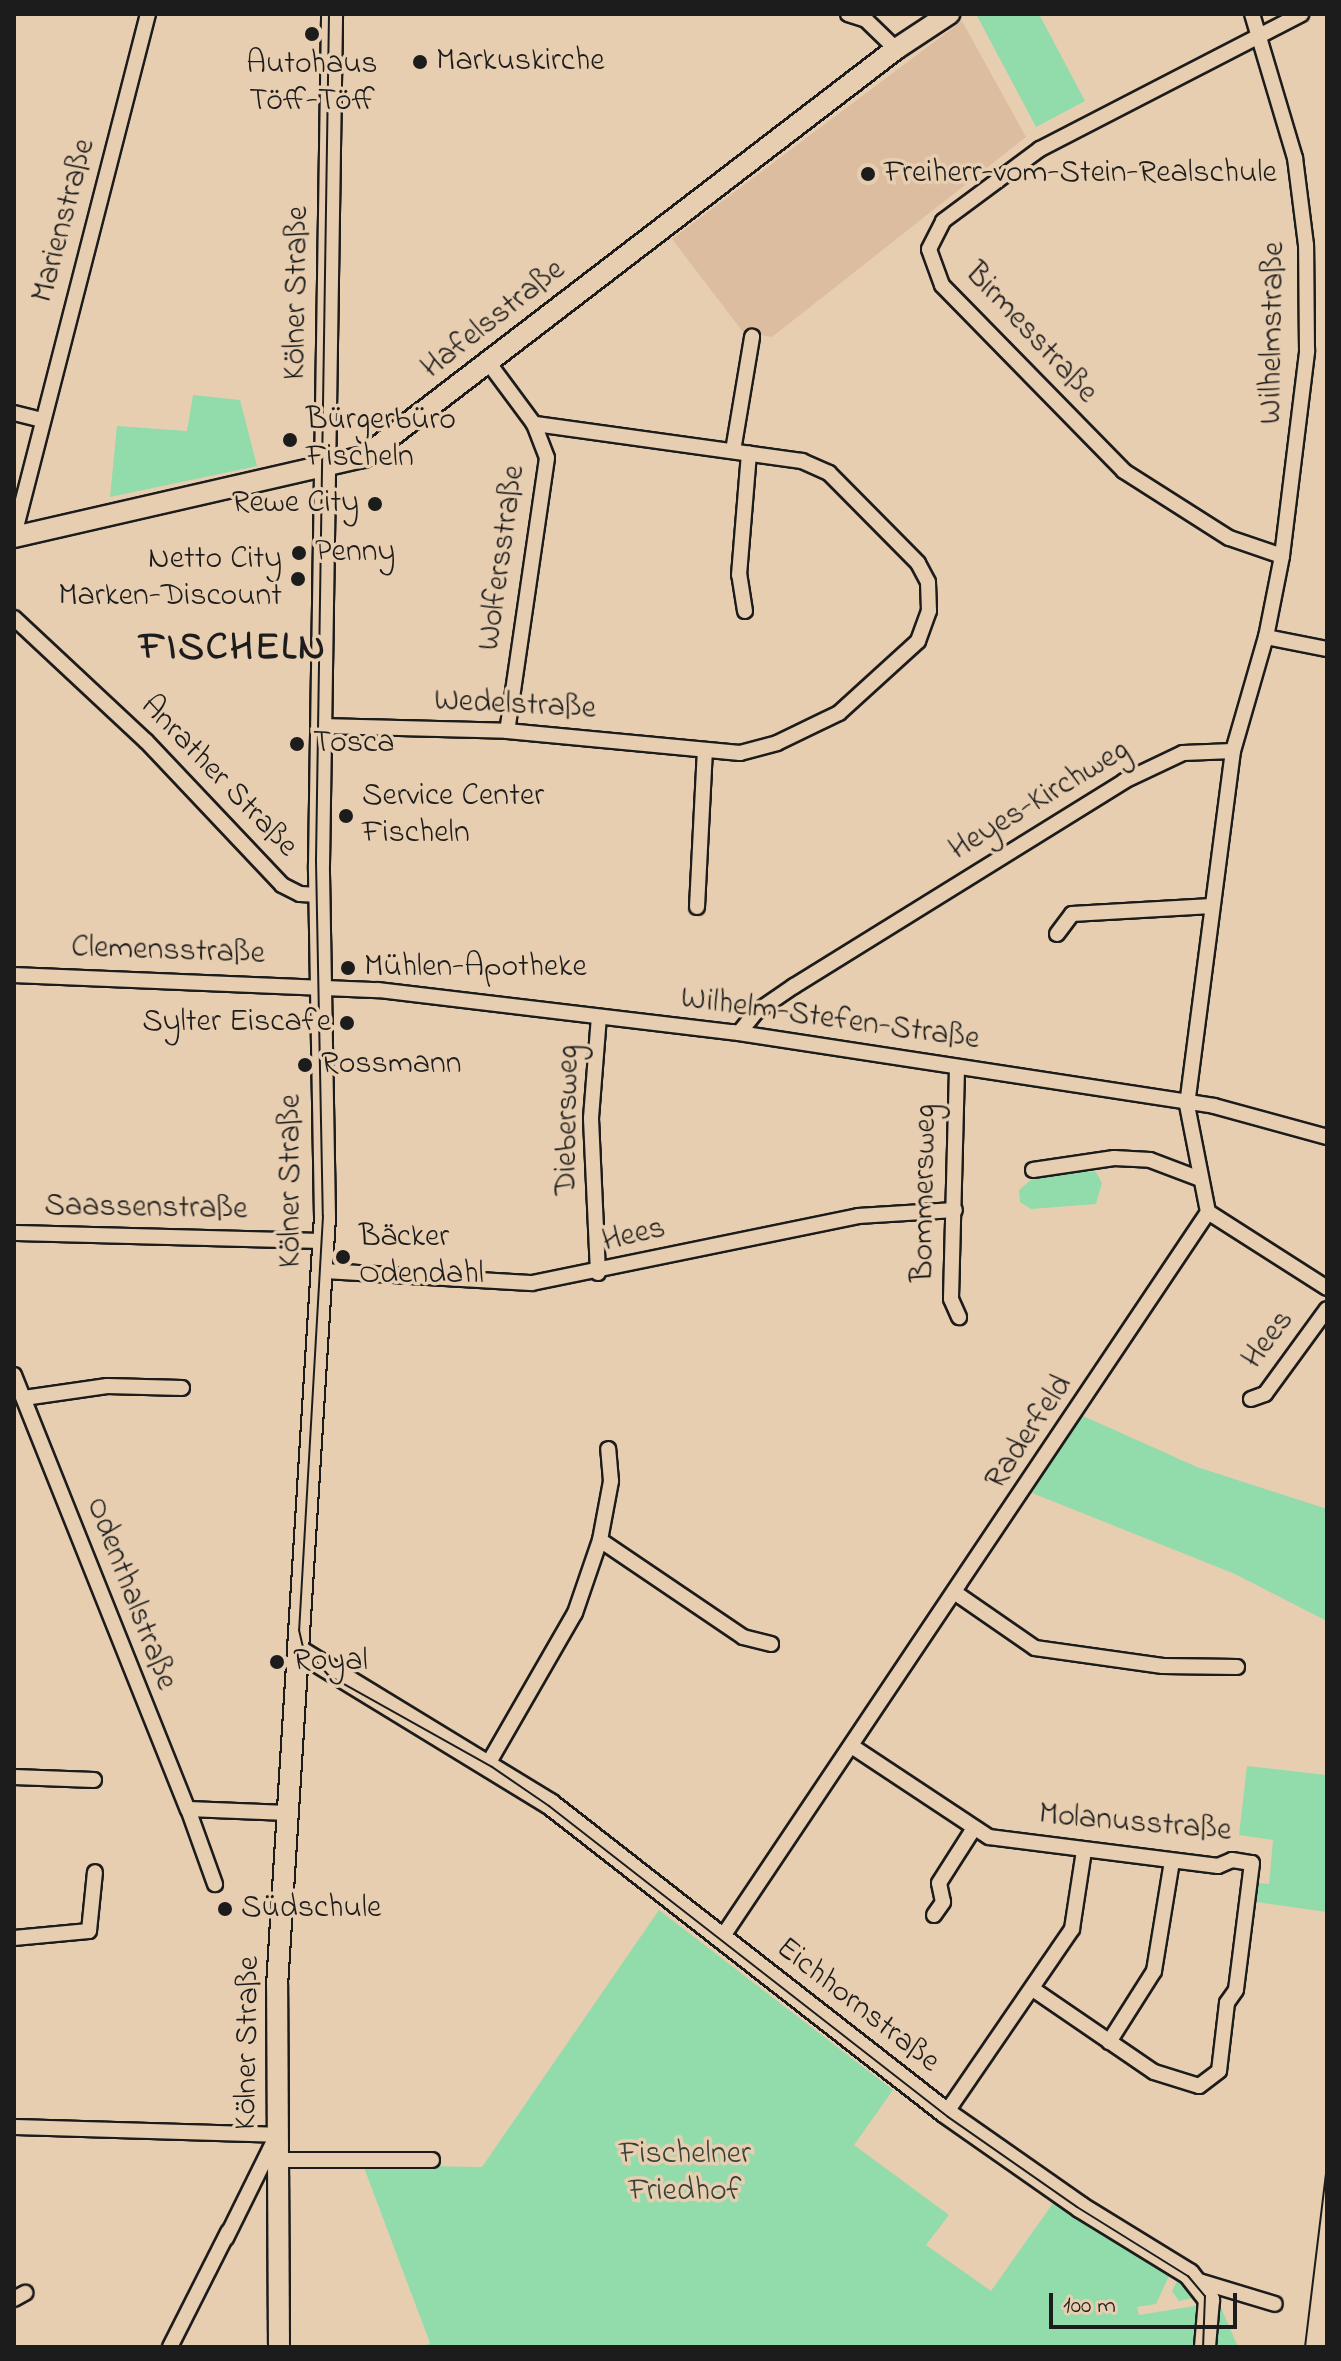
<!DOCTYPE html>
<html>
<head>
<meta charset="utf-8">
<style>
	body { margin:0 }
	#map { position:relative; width:1341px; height:2361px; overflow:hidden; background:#e8ceb0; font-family:"Indie Flower",sans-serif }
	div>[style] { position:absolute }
	.built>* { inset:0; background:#dcbda0 }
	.green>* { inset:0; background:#92dbab }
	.roads { filter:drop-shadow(2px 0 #1c1c1c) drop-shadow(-2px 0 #1c1c1c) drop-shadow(0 2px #1c1c1c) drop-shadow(0 -2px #1c1c1c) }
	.street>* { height:14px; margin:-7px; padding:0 7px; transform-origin:7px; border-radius:7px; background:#e8ceb0 }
	.secondary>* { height:20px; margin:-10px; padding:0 10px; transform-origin:10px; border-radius:10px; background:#e8ceb0 }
	.tram>* { height:2px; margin:-1px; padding:0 1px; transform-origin:1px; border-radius:1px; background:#1c1c1c }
	.dots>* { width:22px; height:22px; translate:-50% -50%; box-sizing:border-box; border:4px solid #e8ceb0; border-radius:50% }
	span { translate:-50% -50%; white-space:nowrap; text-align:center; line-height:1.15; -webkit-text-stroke:7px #e8ceb0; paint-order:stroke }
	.poi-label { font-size:32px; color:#1c1c1c }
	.left { translate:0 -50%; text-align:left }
	.right { translate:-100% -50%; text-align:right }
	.street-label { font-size:32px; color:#1c1c1c }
	.park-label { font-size:32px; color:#344239 }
	.district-label { font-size:40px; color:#1c1c1c; font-weight:700; letter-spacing:2px }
	.frame { position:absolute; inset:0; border:16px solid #1c1c1c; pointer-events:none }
	.scale { position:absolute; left:1049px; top:2293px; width:188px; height:36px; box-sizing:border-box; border:4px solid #1c1c1c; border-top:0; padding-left:10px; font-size:24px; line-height:28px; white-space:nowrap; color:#1c1c1c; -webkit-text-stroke:6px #e8ceb0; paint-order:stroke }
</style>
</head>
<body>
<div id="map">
	<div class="built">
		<div style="clip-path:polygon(962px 21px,1026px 137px,772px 337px,743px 332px,672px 239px)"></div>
	</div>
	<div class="green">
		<div style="clip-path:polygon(976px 14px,1039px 14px,1085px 101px,1036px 127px)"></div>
		<div style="clip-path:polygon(193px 395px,240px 400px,257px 466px,110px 497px,117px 426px,187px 431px)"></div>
		<div style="clip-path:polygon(1078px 1172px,1096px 1172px,1102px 1183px,1096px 1204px,1031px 1209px,1020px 1202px,1019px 1190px,1032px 1179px)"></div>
		<div style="clip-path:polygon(1081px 1415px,1197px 1467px,1327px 1509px,1327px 1621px,1235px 1574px,1032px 1493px)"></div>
		<div style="clip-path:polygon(1247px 1766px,1326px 1775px,1327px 1912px,1256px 1902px,1258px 1883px,1269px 1884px,1273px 1840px,1239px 1835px)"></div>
		<div style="clip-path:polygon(659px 1910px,893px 2090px,854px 2145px,949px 2215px,926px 2245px,991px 2291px,1053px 2203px,1169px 2276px,1156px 2304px,1137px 2307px,1139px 2315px,1200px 2305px,1194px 2347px,423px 2347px,430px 2343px,363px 2165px,482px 2167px)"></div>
		<div style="clip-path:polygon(1178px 2279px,1187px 2286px,1193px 2298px,1179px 2301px,1172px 2291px)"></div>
		<div style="clip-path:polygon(1217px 2302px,1219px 2303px,1238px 2347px,1211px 2347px)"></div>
	</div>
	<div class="roads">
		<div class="street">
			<div style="left:848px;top:14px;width:19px;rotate:18deg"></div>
			<div style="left:866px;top:20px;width:42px;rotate:44deg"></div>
			<div style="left:488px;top:362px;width:77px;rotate:53.4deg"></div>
			<div style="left:534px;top:424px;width:36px;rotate:69deg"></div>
			<div style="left:547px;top:458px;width:276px;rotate:98.3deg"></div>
			<div style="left:14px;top:413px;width:30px;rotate:14deg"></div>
			<div style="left:733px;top:451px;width:116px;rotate:-80.5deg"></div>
			<div style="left:14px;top:535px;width:538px;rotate:-75.58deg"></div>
			<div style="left:1282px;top:556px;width:56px;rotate:-161.2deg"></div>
			<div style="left:1229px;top:538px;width:125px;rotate:-147.5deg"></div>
			<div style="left:1124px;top:471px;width:260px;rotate:-134.4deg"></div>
			<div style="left:942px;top:285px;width:38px;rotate:-110deg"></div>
			<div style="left:929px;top:249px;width:31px;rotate:-63deg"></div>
			<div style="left:943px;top:221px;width:121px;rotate:-36.6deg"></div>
			<div style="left:1040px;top:149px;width:294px;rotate:-27.3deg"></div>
			<div style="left:745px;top:611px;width:36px;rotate:-99deg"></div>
			<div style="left:739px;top:575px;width:122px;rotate:-85.3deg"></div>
			<div style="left:14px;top:618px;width:180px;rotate:43deg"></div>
			<div style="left:146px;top:741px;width:198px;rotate:46.6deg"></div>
			<div style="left:282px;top:885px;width:20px;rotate:27deg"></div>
			<div style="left:300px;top:894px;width:19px;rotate:3deg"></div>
			<div style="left:1266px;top:637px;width:62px;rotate:11.1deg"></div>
			<div style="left:321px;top:726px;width:186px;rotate:1.5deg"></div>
			<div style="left:507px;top:731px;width:234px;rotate:5.4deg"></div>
			<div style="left:740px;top:753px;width:38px;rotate:-15deg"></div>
			<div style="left:777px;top:743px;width:69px;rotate:-25.8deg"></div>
			<div style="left:839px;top:713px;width:107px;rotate:-42.3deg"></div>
			<div style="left:918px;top:641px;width:32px;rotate:-70deg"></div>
			<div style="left:929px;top:611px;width:29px;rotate:-92deg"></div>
			<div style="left:928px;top:582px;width:21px;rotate:-118deg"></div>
			<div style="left:918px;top:563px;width:127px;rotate:-134.7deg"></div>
			<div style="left:829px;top:473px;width:30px;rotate:-156deg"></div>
			<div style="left:802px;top:461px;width:271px;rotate:-172.1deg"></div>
			<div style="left:697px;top:907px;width:156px;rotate:-87.1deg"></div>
			<div style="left:1057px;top:934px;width:25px;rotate:-53deg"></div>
			<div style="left:1072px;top:914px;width:140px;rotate:-3.3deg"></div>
			<div style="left:14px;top:975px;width:364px;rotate:2.4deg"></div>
			<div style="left:378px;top:990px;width:356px;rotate:6.8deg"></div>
			<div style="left:732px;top:1032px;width:488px;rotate:8.7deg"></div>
			<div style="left:1214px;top:1106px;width:117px;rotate:15.3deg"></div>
			<div style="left:739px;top:1033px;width:27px;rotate:-51deg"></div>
			<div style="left:756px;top:1012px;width:46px;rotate:-34.4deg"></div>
			<div style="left:794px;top:986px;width:388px;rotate:-31.8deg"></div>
			<div style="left:1124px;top:781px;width:65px;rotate:-25.4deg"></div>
			<div style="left:1183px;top:753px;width:50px;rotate:-2.3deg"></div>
			<div style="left:957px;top:1069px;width:230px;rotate:91.5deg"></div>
			<div style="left:951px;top:1299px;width:20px;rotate:66deg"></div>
			<div style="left:1033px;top:1170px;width:82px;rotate:-8.4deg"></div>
			<div style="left:1114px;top:1158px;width:36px;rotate:3deg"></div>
			<div style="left:1150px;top:1160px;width:53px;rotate:20.8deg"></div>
			<div style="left:1208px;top:1212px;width:141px;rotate:32.6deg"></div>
			<div style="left:14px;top:1233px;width:310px;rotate:1.5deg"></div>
			<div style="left:323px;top:1271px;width:209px;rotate:3.3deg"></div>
			<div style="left:532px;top:1283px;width:333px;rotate:-11.6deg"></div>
			<div style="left:858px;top:1216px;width:97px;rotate:-3.5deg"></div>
			<div style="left:598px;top:1273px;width:155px;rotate:-92.6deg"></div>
			<div style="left:591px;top:1118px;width:101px;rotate:-85.5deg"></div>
			<div style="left:14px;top:1375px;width:468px;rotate:68.2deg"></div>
			<div style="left:188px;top:1809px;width:100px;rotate:2.3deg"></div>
			<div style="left:24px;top:1398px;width:84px;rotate:-8.2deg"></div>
			<div style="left:107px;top:1386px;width:75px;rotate:1.5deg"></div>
			<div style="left:1251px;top:1399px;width:15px;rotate:-20deg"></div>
			<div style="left:1265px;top:1394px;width:105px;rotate:-53.9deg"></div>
			<div style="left:600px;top:1540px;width:173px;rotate:34.1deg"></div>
			<div style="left:743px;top:1637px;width:29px;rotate:14deg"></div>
			<div style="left:957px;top:1594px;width:95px;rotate:34.7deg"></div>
			<div style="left:1035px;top:1648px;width:129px;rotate:8deg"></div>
			<div style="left:1163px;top:1666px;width:74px;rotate:0.8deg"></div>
			<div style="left:853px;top:1747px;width:163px;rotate:33.5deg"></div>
			<div style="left:989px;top:1837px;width:231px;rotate:7.2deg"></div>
			<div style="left:1218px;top:1866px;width:15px;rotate:-23deg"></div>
			<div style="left:1232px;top:1860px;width:20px;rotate:9deg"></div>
			<div style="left:1252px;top:1863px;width:128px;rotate:97.2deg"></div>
			<div style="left:1236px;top:1990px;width:16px;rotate:125deg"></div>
			<div style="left:1227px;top:2003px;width:68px;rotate:96.7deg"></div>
			<div style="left:1219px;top:2071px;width:25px;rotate:143deg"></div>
			<div style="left:1199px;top:2086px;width:47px;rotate:-162.7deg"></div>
			<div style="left:1154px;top:2072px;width:147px;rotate:-145.6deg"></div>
			<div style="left:488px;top:1764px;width:174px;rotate:-60.1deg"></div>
			<div style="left:575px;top:1613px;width:77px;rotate:-71.1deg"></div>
			<div style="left:600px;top:1540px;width:60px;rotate:-79.4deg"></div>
			<div style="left:611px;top:1481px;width:32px;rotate:-95deg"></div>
			<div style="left:14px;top:1777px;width:80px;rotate:2.1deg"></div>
			<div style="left:188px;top:1809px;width:80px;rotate:70.2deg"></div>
			<div style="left:934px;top:1915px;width:16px;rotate:-55deg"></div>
			<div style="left:943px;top:1902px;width:19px;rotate:-102deg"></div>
			<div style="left:939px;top:1883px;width:65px;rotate:-57.5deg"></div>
			<div style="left:14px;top:1938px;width:75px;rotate:-5.3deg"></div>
			<div style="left:89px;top:1931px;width:59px;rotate:-84.2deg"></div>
			<div style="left:721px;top:1939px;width:875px;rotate:-56.18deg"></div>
			<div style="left:1208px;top:1212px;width:109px;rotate:-101.1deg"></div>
			<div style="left:1187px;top:1105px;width:357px;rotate:-82.6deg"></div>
			<div style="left:1233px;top:751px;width:119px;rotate:-73.9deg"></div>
			<div style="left:1266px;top:637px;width:83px;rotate:-78.8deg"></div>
			<div style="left:1282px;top:556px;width:207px;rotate:-83deg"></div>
			<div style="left:1307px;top:351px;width:106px;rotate:-90.5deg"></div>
			<div style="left:1306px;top:245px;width:88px;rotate:-97.2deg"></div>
			<div style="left:1295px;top:158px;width:150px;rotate:-106.6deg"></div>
			<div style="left:1109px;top:2042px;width:84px;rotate:-57.6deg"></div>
			<div style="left:1154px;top:1971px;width:111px;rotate:-80.7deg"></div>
			<div style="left:946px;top:2113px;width:223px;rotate:-55.6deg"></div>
			<div style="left:1072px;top:1929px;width:79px;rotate:-81.3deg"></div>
			<div style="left:14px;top:2127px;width:263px;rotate:1.7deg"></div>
			<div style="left:277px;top:2135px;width:115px;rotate:116.3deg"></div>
			<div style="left:278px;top:2160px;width:154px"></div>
			<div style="left:1199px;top:2281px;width:79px;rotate:16.8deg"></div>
			<div style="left:14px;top:2299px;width:13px;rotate:-29deg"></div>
			<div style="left:170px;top:2347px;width:129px;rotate:-63.2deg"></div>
		</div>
		<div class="secondary">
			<div style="left:14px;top:537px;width:359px;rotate:-12.9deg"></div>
			<div style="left:364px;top:457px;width:670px;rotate:-37.49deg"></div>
			<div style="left:896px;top:49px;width:64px;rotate:-33.4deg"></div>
			<div style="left:301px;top:1652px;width:292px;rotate:31.4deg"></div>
			<div style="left:550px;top:1804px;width:502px;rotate:37.97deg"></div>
			<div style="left:946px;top:2113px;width:164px;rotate:35deg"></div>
			<div style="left:1080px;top:2207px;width:128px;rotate:31.6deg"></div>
			<div style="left:1189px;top:2274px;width:33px;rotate:52deg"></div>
			<div style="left:1209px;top:2300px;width:47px;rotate:94.9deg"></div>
			<div style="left:279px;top:2347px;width:361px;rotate:-90.3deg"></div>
			<div style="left:277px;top:1986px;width:770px;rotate:-86.43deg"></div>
			<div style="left:325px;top:1217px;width:352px;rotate:-91deg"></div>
			<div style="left:319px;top:865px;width:851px;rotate:-89.12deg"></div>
		</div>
	</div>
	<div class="tram">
		<div style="left:329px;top:14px;width:847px;rotate:90.88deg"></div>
		<div style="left:316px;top:861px;width:355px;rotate:88.9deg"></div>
		<div style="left:323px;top:1216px;width:415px;rotate:93.3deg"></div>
		<div style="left:299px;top:1630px;width:17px;rotate:77deg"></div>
		<div style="left:303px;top:1647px;width:38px;rotate:48deg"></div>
		<div style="left:328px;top:1675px;width:188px;rotate:29.3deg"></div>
		<div style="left:492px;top:1767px;width:69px;rotate:34.4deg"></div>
		<div style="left:549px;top:1806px;width:506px;rotate:37.93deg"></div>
		<div style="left:948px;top:2117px;width:157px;rotate:34.9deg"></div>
		<div style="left:1077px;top:2207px;width:131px;rotate:31.9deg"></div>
		<div style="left:1188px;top:2276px;width:26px;rotate:50deg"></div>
		<div style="left:1205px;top:2296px;width:51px;rotate:92.2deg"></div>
		<div style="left:1305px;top:2347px;width:183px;rotate:-83.1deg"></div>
	</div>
	<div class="dots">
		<div style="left:312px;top:34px;background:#1c1c1c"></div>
		<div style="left:420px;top:62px;background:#1c1c1c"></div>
		<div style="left:868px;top:174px;background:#1c1c1c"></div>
		<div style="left:290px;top:440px;background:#1c1c1c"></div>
		<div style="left:375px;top:504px;background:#1c1c1c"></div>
		<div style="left:299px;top:553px;background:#1c1c1c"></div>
		<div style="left:298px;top:579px;background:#1c1c1c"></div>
		<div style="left:297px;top:744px;background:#1c1c1c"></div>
		<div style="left:346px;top:816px;background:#1c1c1c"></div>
		<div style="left:348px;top:968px;background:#1c1c1c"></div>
		<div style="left:347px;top:1023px;background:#1c1c1c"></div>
		<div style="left:305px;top:1065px;background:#1c1c1c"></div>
		<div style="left:343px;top:1257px;background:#1c1c1c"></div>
		<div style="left:277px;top:1662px;background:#1c1c1c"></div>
		<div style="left:225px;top:1909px;background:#1c1c1c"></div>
	</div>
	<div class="poi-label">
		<span class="left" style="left:436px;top:62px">Markuskirche</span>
		<span style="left:312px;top:84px">Autohaus<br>Töff-Töff</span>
		<span class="left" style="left:884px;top:174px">Freiherr-vom-Stein-Realschule</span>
		<span class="left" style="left:306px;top:440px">Bürgerbüro<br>Fischeln</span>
		<span class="right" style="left:359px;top:504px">Rewe City</span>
		<span class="left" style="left:315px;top:553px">Penny</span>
		<span class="right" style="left:282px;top:579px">Netto City<br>Marken-Discount</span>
		<span class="left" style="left:313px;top:744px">Tosca</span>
		<span class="left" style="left:362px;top:816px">Service Center<br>Fischeln</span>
		<span class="left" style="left:364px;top:968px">Mühlen-Apotheke</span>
		<span class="right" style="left:331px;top:1023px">Sylter Eiscafe</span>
		<span class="left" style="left:321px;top:1065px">Rossmann</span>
		<span class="left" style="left:359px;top:1257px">Bäcker<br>Odendahl</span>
		<span class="left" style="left:293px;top:1662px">Royal</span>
		<span class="left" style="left:241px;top:1909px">Südschule</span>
	</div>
	<div class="street-label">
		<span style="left:65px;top:221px;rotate:-75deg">Marienstraße</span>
		<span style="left:298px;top:293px;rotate:-89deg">Kölner Straße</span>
		<span style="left:494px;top:320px;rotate:-38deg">Hafelsstraße</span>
		<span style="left:1274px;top:333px;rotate:-89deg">Wilhelmstraße</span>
		<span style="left:1030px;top:334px;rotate:47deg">Birmesstraße</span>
		<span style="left:503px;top:558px;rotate:-82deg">Wolfersstraße</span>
		<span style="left:515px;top:706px;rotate:3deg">Wedelstraße</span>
		<span style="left:218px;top:777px;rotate:46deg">Anrather Straße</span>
		<span style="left:1040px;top:801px;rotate:-31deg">Heyes-Kirchweg</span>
		<span style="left:168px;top:952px;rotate:2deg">Clemensstraße</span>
		<span style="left:830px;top:1020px;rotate:8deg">Wilhelm-Stefen-Straße</span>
		<span style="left:569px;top:1120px;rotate:-89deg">Diebersweg</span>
		<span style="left:292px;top:1181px;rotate:-90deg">Kölner Straße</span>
		<span style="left:926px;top:1193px;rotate:-89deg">Bommersweg</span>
		<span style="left:146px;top:1209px;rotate:1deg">Saassenstraße</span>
		<span style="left:634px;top:1236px;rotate:-13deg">Hees</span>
		<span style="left:1269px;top:1340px;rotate:-53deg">Hees</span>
		<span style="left:1030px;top:1433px;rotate:-56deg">Raderfeld</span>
		<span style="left:130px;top:1594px;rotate:69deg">Odenthalstraße</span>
		<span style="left:1135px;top:1824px;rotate:5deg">Molanusstraße</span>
		<span style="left:857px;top:2006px;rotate:38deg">Eichhornstraße</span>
		<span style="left:249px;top:2043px;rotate:-89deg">Kölner Straße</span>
	</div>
	<div class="park-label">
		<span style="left:685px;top:2174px">Fischelner<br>Friedhof</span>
	</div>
	<div class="district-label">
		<span style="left:233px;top:649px">FISCHELN</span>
	</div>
	<div class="frame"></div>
	<div class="scale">100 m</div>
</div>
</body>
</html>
